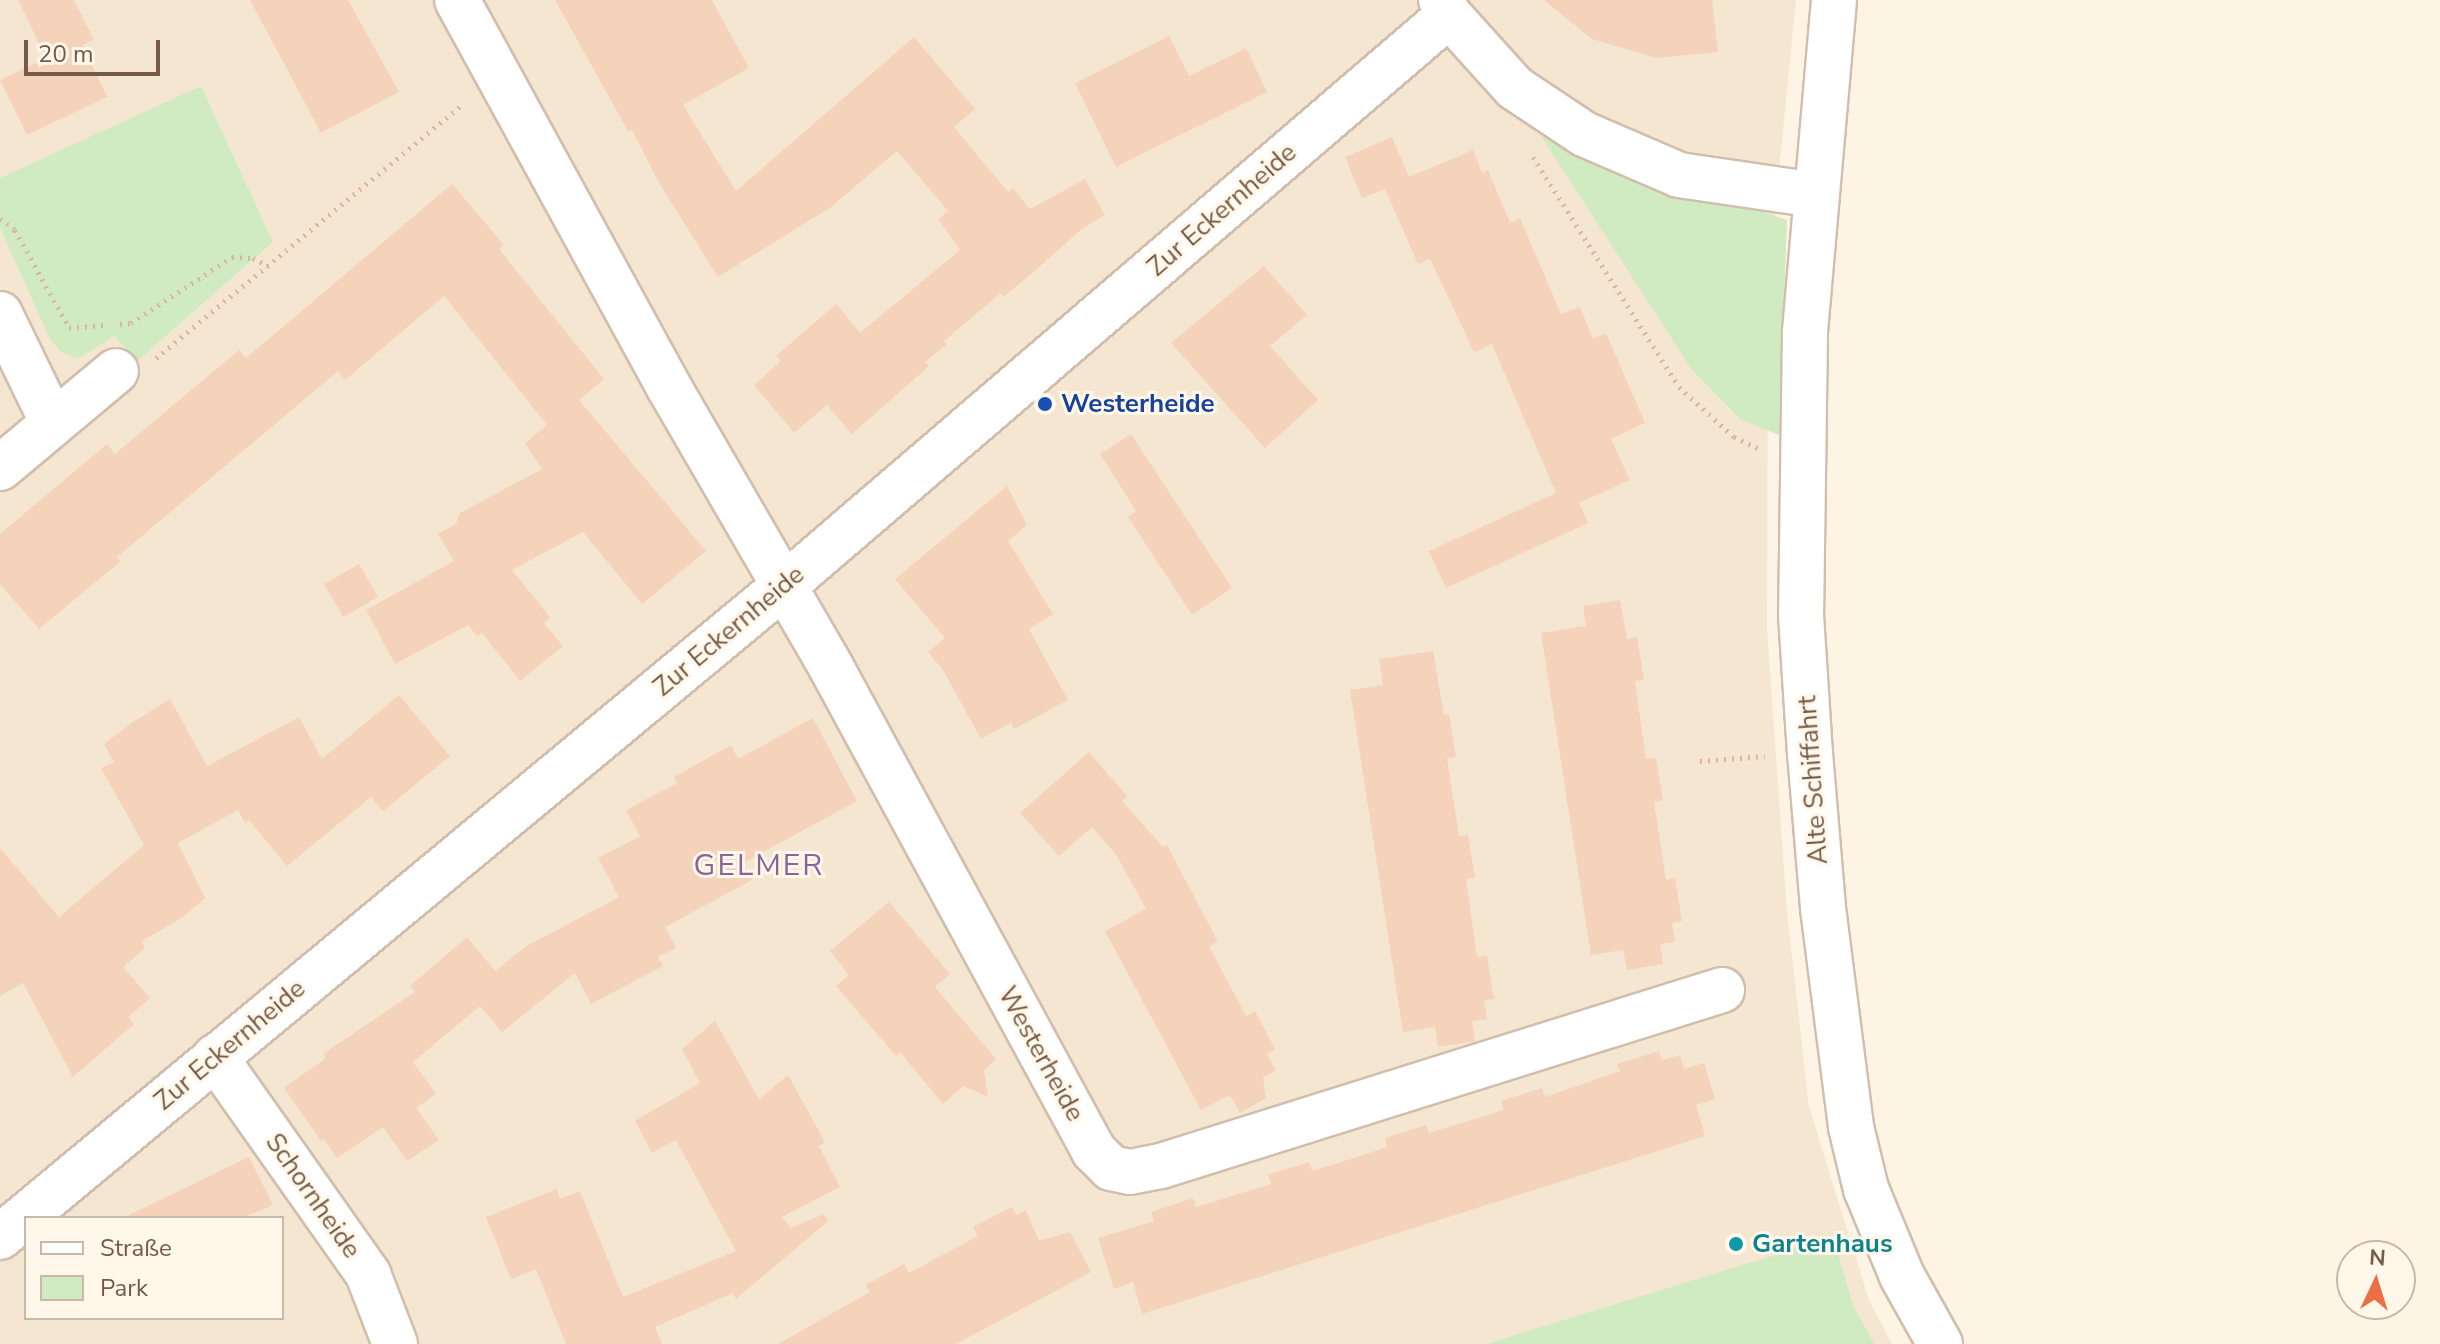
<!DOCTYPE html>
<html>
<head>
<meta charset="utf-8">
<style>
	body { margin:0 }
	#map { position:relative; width:2440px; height:1344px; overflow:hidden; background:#fdf4e3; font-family:"Nunito Sans",sans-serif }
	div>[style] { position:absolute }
	.residential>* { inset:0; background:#f5e6d1 }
	.green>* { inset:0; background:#d0ebc1 }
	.building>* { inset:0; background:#f4d3ba; transform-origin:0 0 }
	.path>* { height:5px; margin-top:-2.5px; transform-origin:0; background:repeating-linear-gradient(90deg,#d9b69d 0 2px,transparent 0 8px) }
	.roads { filter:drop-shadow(2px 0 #d1beac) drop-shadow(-2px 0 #d1beac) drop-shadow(0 2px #d1beac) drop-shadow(0 -2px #d1beac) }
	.minor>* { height:44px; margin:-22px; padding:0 22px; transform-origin:22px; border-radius:22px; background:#fff }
	.dots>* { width:22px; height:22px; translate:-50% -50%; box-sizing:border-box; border:4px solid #fff8ea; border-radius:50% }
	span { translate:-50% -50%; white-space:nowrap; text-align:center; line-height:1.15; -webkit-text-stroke:6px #fff8ea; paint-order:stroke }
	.street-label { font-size:26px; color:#765a48 }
	.transit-label { font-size:26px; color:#164399; font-weight:700 }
	.left { translate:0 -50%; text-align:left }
	.culture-label { font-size:26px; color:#0d838f; font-weight:700 }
	.quarter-label { font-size:30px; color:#8a639a; letter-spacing:2px }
	.legend { position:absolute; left:24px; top:1216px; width:260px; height:104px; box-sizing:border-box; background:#fff8ea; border:2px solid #c8b9a9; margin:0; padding:10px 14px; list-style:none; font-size:24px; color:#765a48 }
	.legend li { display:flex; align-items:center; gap:16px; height:40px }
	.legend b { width:40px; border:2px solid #c8b9a9 }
	.north { position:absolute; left:2336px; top:1240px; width:80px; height:80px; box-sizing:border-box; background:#fff8ea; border:2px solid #c8b9a9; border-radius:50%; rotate:4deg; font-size:22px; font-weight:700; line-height:32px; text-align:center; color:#765a48 }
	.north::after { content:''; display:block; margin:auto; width:28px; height:36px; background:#ec6f43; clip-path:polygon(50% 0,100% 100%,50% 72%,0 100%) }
	.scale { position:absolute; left:24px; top:40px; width:136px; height:36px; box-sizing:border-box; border:4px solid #765a48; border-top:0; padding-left:10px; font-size:24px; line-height:28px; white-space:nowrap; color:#765a48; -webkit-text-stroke:6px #fff8ea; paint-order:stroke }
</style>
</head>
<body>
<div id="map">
	<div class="residential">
		<div style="clip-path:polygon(evenodd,0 0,1796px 0,1768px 281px,1767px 629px,1787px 912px,1809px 1107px,1869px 1300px,1892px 1344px,0 1344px,0 0,26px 1218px,282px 1218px,282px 1318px,26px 1318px,26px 1218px)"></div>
	</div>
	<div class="green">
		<div style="clip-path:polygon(201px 86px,273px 242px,137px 361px,114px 336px,78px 359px,61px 352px,50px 339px,0 228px,0 178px)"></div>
		<div style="clip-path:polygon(1541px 136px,1787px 220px,1779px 435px,1740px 419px,1692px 370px)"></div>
		<div style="clip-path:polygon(1833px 1237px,1853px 1305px,1874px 1344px,1486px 1344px)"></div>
	</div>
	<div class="building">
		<div style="clip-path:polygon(18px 0,74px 0,94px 40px,83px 45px,107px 97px,27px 135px,0 80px,46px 58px)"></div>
		<div style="clip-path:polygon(250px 0,348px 0,399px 92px,321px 133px)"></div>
		<div style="clip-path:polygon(555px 0,712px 0,749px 68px,683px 105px,736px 191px,914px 37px,975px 109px,954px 127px,1008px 192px,1013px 188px,1030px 209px,1085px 179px,1105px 215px,1083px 228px,1030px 275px,1003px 297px,1001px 293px,944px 341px,947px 344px,925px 362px,929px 366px,852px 434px,827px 405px,794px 433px,754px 385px,781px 361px,776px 356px,836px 304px,860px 333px,960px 250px,938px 219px,948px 211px,897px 151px,831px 207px,718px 277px,659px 183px,632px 130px,628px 131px)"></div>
		<div style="clip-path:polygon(1544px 0,1712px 0,1718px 52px,1657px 58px,1592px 39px)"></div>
		<div style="clip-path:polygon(1169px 36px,1189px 76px,1246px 48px,1267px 92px,1116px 167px,1075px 83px)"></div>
		<div style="clip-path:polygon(1392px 137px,1409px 177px,1473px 150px,1482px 173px,1488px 170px,1510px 223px,1520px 218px,1561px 314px,1580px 307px,1593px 339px,1606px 333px,1645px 423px,1611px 439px,1630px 480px,1579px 503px,1588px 523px,1446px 588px,1429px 551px,1556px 493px,1492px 344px,1474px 352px,1430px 259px,1418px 264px,1385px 189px,1362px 198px,1345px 157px)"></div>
		<div style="clip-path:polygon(452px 184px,504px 245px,499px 249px,604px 379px,579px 400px,706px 551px,642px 604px,583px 532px,512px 570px,551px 618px,544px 623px,563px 646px,520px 681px,482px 633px,478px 637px,468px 625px,395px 664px,366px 610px,454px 561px,438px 534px,456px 524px,460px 513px,542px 469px,525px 443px,547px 425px,444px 296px,345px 380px,338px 371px,117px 557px,121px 561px,39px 629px,0 584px,0 534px,107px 444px,115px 454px,239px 350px,246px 358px)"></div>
		<div style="clip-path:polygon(1264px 266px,1307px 315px,1270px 346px,1318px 400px,1265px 448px,1171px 343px)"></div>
		<div style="clip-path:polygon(1131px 434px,1232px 588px,1192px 615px,1128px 517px,1136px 511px,1100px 454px)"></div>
		<div style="clip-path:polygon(1007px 486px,1027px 525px,1008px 541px,1053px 614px,1029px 629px,1068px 700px,1014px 729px,1011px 723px,981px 739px,943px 670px,928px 652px,945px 638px,895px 579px)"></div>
		<div style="left:359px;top:564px;width:38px;height:40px;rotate:60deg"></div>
		<div style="clip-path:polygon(1620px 600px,1627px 639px,1637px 637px,1644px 680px,1635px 681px,1646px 759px,1656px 758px,1663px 800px,1654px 802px,1666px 880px,1675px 878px,1682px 921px,1672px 923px,1675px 942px,1660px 944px,1663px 964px,1627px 970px,1623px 950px,1591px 955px,1541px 633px,1586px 626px,1583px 606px)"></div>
		<div style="clip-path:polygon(1433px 651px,1444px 715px,1449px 714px,1456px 757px,1447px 758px,1459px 836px,1468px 835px,1475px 878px,1466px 879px,1477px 957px,1487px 956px,1494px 999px,1484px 1000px,1487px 1019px,1472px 1021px,1475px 1041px,1438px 1047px,1435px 1027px,1403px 1032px,1350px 690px,1383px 685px,1379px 659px)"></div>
		<div style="clip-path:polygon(399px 695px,450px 756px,383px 811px,371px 797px,287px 866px,249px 820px,245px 823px,238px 810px,178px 843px,205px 898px,183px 917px,142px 941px,145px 948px,123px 967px,150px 998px,128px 1017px,134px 1024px,73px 1077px,23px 983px,0 996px,0 848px,59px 917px,144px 845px,101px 768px,114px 762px,104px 744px,133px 722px,170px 699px,207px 766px,299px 717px,322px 759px)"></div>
		<div style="clip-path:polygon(813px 718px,857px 801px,743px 863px,752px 880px,665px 927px,676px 948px,658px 957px,663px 966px,591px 1004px,575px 973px,502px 1032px,480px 1006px,413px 1062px,436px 1094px,416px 1108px,439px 1140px,407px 1161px,383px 1127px,337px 1158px,324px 1139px,321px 1141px,284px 1088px,326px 1058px,323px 1054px,415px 992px,410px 986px,467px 937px,495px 971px,525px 947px,619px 897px,598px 858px,640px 836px,626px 810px,677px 783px,674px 777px,731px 745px,738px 759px)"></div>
		<div style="clip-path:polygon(1089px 752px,1127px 796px,1122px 801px,1163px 847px,1167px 845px,1218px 942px,1209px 946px,1246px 1016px,1255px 1011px,1275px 1049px,1267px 1054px,1276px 1070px,1263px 1078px,1266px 1098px,1240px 1113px,1230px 1095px,1201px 1110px,1105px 931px,1146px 909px,1117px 856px,1092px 827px,1059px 856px,1020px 813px)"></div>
		<div style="clip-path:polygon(889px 902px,950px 974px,935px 987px,996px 1059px,984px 1070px,988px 1097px,963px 1086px,943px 1104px,900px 1052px,896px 1056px,836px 986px,849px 975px,830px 951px)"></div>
		<div style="clip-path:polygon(715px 1021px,759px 1099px,788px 1075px,825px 1142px,819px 1146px,840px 1187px,782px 1217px,791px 1228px,824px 1214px,828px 1221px,736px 1299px,733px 1293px,655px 1327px,662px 1344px,566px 1344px,536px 1269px,511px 1279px,486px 1217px,557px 1189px,560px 1199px,580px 1191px,623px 1297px,736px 1251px,676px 1140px,652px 1153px,635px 1121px,700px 1083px,682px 1049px)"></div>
		<div style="clip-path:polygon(1659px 1051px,1662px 1060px,1680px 1055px,1684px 1069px,1704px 1063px,1715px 1099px,1696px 1105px,1705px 1136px,1142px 1314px,1133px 1282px,1114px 1289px,1098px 1238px,1154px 1221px,1151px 1212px,1193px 1198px,1196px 1207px,1271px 1184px,1268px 1175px,1309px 1162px,1312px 1171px,1354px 1158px,1387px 1147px,1385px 1138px,1426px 1125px,1429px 1133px,1504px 1110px,1501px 1101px,1542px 1088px,1545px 1097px,1620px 1071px,1617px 1064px)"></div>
		<div style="clip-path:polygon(249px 1157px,273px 1205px,242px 1218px,123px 1218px)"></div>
		<div style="clip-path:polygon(1012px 1207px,1016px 1215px,1026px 1210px,1039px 1241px,1070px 1232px,1091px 1272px,956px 1344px,778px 1344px,870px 1292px,866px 1285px,904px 1264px,909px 1273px,978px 1236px,973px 1227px)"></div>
	</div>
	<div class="path">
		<div style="left:1533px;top:157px;width:272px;rotate:57.6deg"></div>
		<div style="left:1679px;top:387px;width:74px;rotate:42.3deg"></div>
		<div style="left:1734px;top:437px;width:26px;rotate:25deg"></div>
		<div style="left:0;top:219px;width:19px;rotate:36deg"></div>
		<div style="left:15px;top:230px;width:112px;rotate:61.1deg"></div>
		<div style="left:69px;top:328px;width:37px;rotate:-5deg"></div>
		<div style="left:120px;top:324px;width:11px;rotate:-5deg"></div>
		<div style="left:131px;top:323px;width:121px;rotate:-33.2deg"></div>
		<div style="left:232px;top:257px;width:21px;rotate:3deg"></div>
		<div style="left:253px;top:258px;width:17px;rotate:28deg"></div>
		<div style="left:156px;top:358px;width:398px;rotate:-39.6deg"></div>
		<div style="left:1700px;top:761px;width:65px;rotate:-4.4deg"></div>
	</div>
	<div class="roads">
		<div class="minor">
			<div style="left:457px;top:0;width:443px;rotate:61.3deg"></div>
			<div style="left:670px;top:389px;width:321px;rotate:59.9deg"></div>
			<div style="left:831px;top:667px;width:551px;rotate:61.48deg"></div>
			<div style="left:1094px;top:1151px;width:24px;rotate:45deg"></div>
			<div style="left:1111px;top:1168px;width:19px;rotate:12deg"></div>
			<div style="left:1130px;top:1172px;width:32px;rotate:-11deg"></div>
			<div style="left:1161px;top:1166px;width:588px;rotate:-17.42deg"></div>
			<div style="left:1441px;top:0;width:17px;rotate:62deg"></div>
			<div style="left:1449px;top:15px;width:98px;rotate:47.9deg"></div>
			<div style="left:1515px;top:88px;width:83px;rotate:33.7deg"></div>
			<div style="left:1584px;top:134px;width:103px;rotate:23.3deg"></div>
			<div style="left:1679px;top:175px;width:138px;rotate:8.3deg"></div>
			<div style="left:1834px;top:0;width:335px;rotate:95deg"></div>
			<div style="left:1805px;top:334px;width:281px;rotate:90.8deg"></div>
			<div style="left:1801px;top:615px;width:138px;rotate:86.3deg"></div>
			<div style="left:1810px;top:753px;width:156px;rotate:85.2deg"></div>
			<div style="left:1823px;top:908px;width:221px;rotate:82.7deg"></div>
			<div style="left:1851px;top:1127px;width:64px;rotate:76.4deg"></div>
			<div style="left:1866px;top:1189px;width:94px;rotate:67.5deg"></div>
			<div style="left:1902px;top:1276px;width:78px;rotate:60.8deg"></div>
			<div style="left:0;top:314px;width:121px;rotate:64.1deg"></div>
			<div style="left:0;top:468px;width:151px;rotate:-39.9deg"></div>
			<div style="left:215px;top:1057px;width:266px;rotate:54.8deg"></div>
			<div style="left:368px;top:1274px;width:75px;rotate:68.9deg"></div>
			<div style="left:0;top:1237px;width:1020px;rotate:-39.71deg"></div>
			<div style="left:785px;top:585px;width:875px;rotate:-40.64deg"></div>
		</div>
	</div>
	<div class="dots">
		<div style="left:1045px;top:404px;background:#1a4fb4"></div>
		<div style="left:1736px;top:1244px;background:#0f9aa8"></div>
	</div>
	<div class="street-label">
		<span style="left:1222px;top:210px;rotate:-41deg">Zur Eckernheide</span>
		<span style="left:729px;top:631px;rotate:-40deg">Zur Eckernheide</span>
		<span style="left:1813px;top:780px;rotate:-94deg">Alte Schiffahrt</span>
		<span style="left:230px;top:1045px;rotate:-40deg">Zur Eckernheide</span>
		<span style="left:1041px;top:1054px;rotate:61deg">Westerheide</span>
		<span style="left:313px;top:1196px;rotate:55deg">Schornheide</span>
	</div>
	<div class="transit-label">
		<span class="left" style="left:1061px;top:404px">Westerheide</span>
	</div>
	<div class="culture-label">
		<span class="left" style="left:1752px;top:1244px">Gartenhaus</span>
	</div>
	<div class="quarter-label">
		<span style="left:759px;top:866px">GELMER</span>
	</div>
	<ul class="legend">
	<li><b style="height:10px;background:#fff"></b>Straße</li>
	<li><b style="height:22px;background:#d0ebc1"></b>Park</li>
	</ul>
	<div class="north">N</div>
	<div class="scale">20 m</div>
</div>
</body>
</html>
